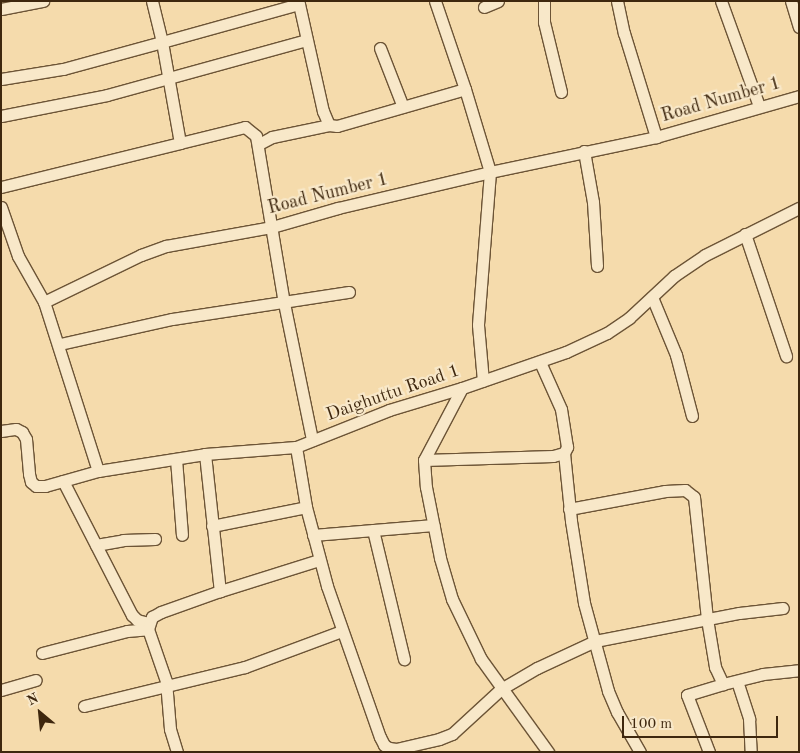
<!DOCTYPE html>
<html>
<head>
<meta charset="utf-8">
<style>
	body { margin:0 }
	#map { position:relative; width:800px; height:753px; overflow:hidden; background:#f5dbac; font-family:"Old Standard TT",serif }
	div>[style] { position:absolute }
	.roads { filter:drop-shadow(1px 0 #6c5436) drop-shadow(-1px 0 #6c5436) drop-shadow(0 1px #6c5436) drop-shadow(0 -1px #6c5436) }
	.minor>* { height:11px; margin:-5.5px; padding:0 5.5px; transform-origin:5.5px; border-radius:5.5px; background:#f8e8c9 }
	span { translate:-50% -50%; white-space:nowrap; text-align:center; line-height:1.15; -webkit-text-stroke:4.5px #f8e8c9; paint-order:stroke }
	.street-label { font-size:18px; color:#3e270e }
	.frame { position:absolute; inset:0; border:2px solid #3e270e; pointer-events:none }
	.north { position:absolute; left:15px; top:688px; width:50px; height:50px; -webkit-text-stroke:4px #f8e8c9; paint-order:stroke; rotate:332deg; font-size:14px; font-weight:700; line-height:20px; text-align:center; color:#3e270e }
	.north::after { content:''; display:block; margin:auto; width:18px; height:22px; background:#3e270e; clip-path:polygon(50% 0,100% 100%,50% 72%,0 100%) }
	.scale { position:absolute; left:622px; top:716px; width:156px; height:22px; box-sizing:border-box; border:2px solid #3e270e; border-top:0; padding-left:6px; font-size:15px; line-height:18px; white-space:nowrap; color:#3e270e; -webkit-text-stroke:4px #f8e8c9; paint-order:stroke }
</style>
</head>
<body>
<div id="map">
	<div class="roads">
		<div class="minor">
			<div style="left:435px;top:1px;width:93px;rotate:71.2deg"></div>
			<div style="left:544px;top:1px;width:21px;rotate:90deg"></div>
			<div style="left:544px;top:22px;width:72px;rotate:76.3deg"></div>
			<div style="left:617px;top:1px;width:33px;rotate:78deg"></div>
			<div style="left:624px;top:33px;width:109px;rotate:72.9deg"></div>
			<div style="left:721px;top:1px;width:112px;rotate:70.1deg"></div>
			<div style="left:791px;top:1px;width:27px;rotate:73deg"></div>
			<div style="left:484px;top:7px;width:15px;rotate:-23deg"></div>
			<div style="left:1px;top:9px;width:43px;rotate:-10.8deg"></div>
			<div style="left:380px;top:48px;width:63px;rotate:68.7deg"></div>
			<div style="left:1px;top:79px;width:63px;rotate:-9.2deg"></div>
			<div style="left:63px;top:69px;width:103px;rotate:-15.3deg"></div>
			<div style="left:162px;top:42px;width:42px;rotate:-103.7deg"></div>
			<div style="left:1px;top:116px;width:108px;rotate:-11.2deg"></div>
			<div style="left:107px;top:95px;width:207px;rotate:-15.4deg"></div>
			<div style="left:180px;top:143px;width:67px;rotate:-13.8deg"></div>
			<div style="left:245px;top:127px;width:14px;rotate:39deg"></div>
			<div style="left:256px;top:136px;width:169px;rotate:80.5deg"></div>
			<div style="left:284px;top:303px;width:140px;rotate:78.4deg"></div>
			<div style="left:259px;top:144px;width:15px;rotate:-28deg"></div>
			<div style="left:272px;top:137px;width:58px;rotate:-11.9deg"></div>
			<div style="left:584px;top:151px;width:52px;rotate:80deg"></div>
			<div style="left:593px;top:202px;width:64px;rotate:86.4deg"></div>
			<div style="left:1px;top:187px;width:184px;rotate:-13.8deg"></div>
			<div style="left:180px;top:143px;width:103px;rotate:-100.1deg"></div>
			<div style="left:162px;top:42px;width:142px;rotate:-15.5deg"></div>
			<div style="left:299px;top:4px;width:110px;rotate:77.4deg"></div>
			<div style="left:323px;top:111px;width:15px;rotate:67deg"></div>
			<div style="left:329px;top:125px;width:8px;rotate:7deg"></div>
			<div style="left:337px;top:126px;width:133px;rotate:-16.1deg"></div>
			<div style="left:465px;top:89px;width:87px;rotate:73.2deg"></div>
			<div style="left:490px;top:172px;width:153px;rotate:94.5deg"></div>
			<div style="left:478px;top:325px;width:56px;rotate:84.9deg"></div>
			<div style="left:1px;top:207px;width:52px;rotate:70.9deg"></div>
			<div style="left:18px;top:256px;width:53px;rotate:60.5deg"></div>
			<div style="left:745px;top:234px;width:129px;rotate:71.4deg"></div>
			<div style="left:652px;top:297px;width:63px;rotate:67.5deg"></div>
			<div style="left:676px;top:355px;width:63px;rotate:75.3deg"></div>
			<div style="left:60px;top:344px;width:115px;rotate:-12.6deg"></div>
			<div style="left:172px;top:319px;width:179px;rotate:-8.7deg"></div>
			<div style="left:462px;top:388px;width:81px;rotate:117.8deg"></div>
			<div style="left:424px;top:460px;width:27px;rotate:86deg"></div>
			<div style="left:426px;top:487px;width:72px;rotate:78.8deg"></div>
			<div style="left:440px;top:558px;width:43px;rotate:73.7deg"></div>
			<div style="left:452px;top:599px;width:67px;rotate:64.2deg"></div>
			<div style="left:481px;top:659px;width:115px;rotate:54.2deg"></div>
			<div style="left:1px;top:431px;width:15px;rotate:-8deg"></div>
			<div style="left:16px;top:429px;width:7px;rotate:27deg"></div>
			<div style="left:22px;top:432px;width:8px;rotate:60deg"></div>
			<div style="left:26px;top:439px;width:35px;rotate:85deg"></div>
			<div style="left:29px;top:474px;width:8px;rotate:76deg"></div>
			<div style="left:31px;top:482px;width:6px;rotate:39deg"></div>
			<div style="left:36px;top:486px;width:9px"></div>
			<div style="left:45px;top:486px;width:55px;rotate:-15.8deg"></div>
			<div style="left:98px;top:471px;width:108px;rotate:-9deg"></div>
			<div style="left:205px;top:454px;width:91px;rotate:-4.4deg"></div>
			<div style="left:296px;top:447px;width:100px;rotate:-21.7deg"></div>
			<div style="left:389px;top:410px;width:76px;rotate:-16.8deg"></div>
			<div style="left:462px;top:388px;width:110px;rotate:-19.1deg"></div>
			<div style="left:566px;top:352px;width:45px;rotate:-24.9deg"></div>
			<div style="left:607px;top:333px;width:27px;rotate:-34deg"></div>
			<div style="left:629px;top:318px;width:62px;rotate:-43deg"></div>
			<div style="left:674px;top:276px;width:37px;rotate:-34deg"></div>
			<div style="left:705px;top:255px;width:105px;rotate:-26.6deg"></div>
			<div style="left:296px;top:447px;width:61px;rotate:80.5deg"></div>
			<div style="left:306px;top:507px;width:82px;rotate:75.1deg"></div>
			<div style="left:327px;top:586px;width:160px;rotate:70.7deg"></div>
			<div style="left:380px;top:737px;width:9px;rotate:63deg"></div>
			<div style="left:384px;top:745px;width:6px;rotate:31deg"></div>
			<div style="left:389px;top:748px;width:7px;rotate:8deg"></div>
			<div style="left:396px;top:749px;width:44px;rotate:-13.1deg"></div>
			<div style="left:439px;top:739px;width:14px;rotate:-21deg"></div>
			<div style="left:452px;top:734px;width:67px;rotate:-42.6deg"></div>
			<div style="left:501px;top:689px;width:42px;rotate:-30.3deg"></div>
			<div style="left:537px;top:668px;width:64px;rotate:-25deg"></div>
			<div style="left:595px;top:641px;width:147px;rotate:-11deg"></div>
			<div style="left:739px;top:613px;width:44px;rotate:-6.5deg"></div>
			<div style="left:564px;top:453px;width:68px;rotate:84.1deg"></div>
			<div style="left:571px;top:521px;width:83px;rotate:81deg"></div>
			<div style="left:584px;top:603px;width:91px;rotate:74.7deg"></div>
			<div style="left:608px;top:691px;width:23px;rotate:67deg"></div>
			<div style="left:617px;top:712px;width:46px;rotate:60.1deg"></div>
			<div style="left:205px;top:454px;width:138px;rotate:83.8deg"></div>
			<div style="left:176px;top:459px;width:76px;rotate:85.5deg"></div>
			<div style="left:424px;top:460px;width:129px;rotate:-1.8deg"></div>
			<div style="left:553px;top:456px;width:11px;rotate:-15deg"></div>
			<div style="left:564px;top:453px;width:7px;rotate:-63deg"></div>
			<div style="left:567px;top:447px;width:38px;rotate:-99deg"></div>
			<div style="left:561px;top:409px;width:51px;rotate:-114.1deg"></div>
			<div style="left:98px;top:471px;width:177px;rotate:-107.7deg"></div>
			<div style="left:44px;top:302px;width:108px;rotate:-25.9deg"></div>
			<div style="left:141px;top:255px;width:27px;rotate:-20deg"></div>
			<div style="left:166px;top:246px;width:108px;rotate:-10.2deg"></div>
			<div style="left:272px;top:227px;width:69px;rotate:-16.1deg"></div>
			<div style="left:338px;top:208px;width:156px;rotate:-13.3deg"></div>
			<div style="left:490px;top:172px;width:170px;rotate:-11.9deg"></div>
			<div style="left:656px;top:137px;width:149px;rotate:-16deg"></div>
			<div style="left:63px;top:481px;width:151px;rotate:62.8deg"></div>
			<div style="left:132px;top:615px;width:7px;rotate:45deg"></div>
			<div style="left:137px;top:620px;width:11px;rotate:15deg"></div>
			<div style="left:569px;top:509px;width:98px;rotate:-10.6deg"></div>
			<div style="left:665px;top:491px;width:20px;rotate:-3deg"></div>
			<div style="left:685px;top:490px;width:11px;rotate:38deg"></div>
			<div style="left:694px;top:497px;width:123px;rotate:83.9deg"></div>
			<div style="left:707px;top:619px;width:49px;rotate:80.5deg"></div>
			<div style="left:715px;top:667px;width:19px;rotate:65deg"></div>
			<div style="left:723px;top:684px;width:41px;rotate:-14deg"></div>
			<div style="left:763px;top:674px;width:36px;rotate:-6deg"></div>
			<div style="left:212px;top:526px;width:96px;rotate:-11.4deg"></div>
			<div style="left:373px;top:530px;width:133px;rotate:76.5deg"></div>
			<div style="left:313px;top:535px;width:121px;rotate:-4.7deg"></div>
			<div style="left:96px;top:545px;width:27px;rotate:-10deg"></div>
			<div style="left:123px;top:540px;width:32px;rotate:-2deg"></div>
			<div style="left:42px;top:653px;width:88px;rotate:-14.5deg"></div>
			<div style="left:127px;top:631px;width:21px;rotate:-5deg"></div>
			<div style="left:737px;top:681px;width:40px;rotate:72deg"></div>
			<div style="left:749px;top:719px;width:33px;rotate:87deg"></div>
			<div style="left:1px;top:690px;width:36px;rotate:-16deg"></div>
			<div style="left:84px;top:706px;width:166px;rotate:-13.6deg"></div>
			<div style="left:245px;top:667px;width:103px;rotate:-20.4deg"></div>
			<div style="left:177px;top:752px;width:24px;rotate:-107deg"></div>
			<div style="left:170px;top:729px;width:48px;rotate:-94.8deg"></div>
			<div style="left:166px;top:681px;width:55px;rotate:-109.1deg"></div>
			<div style="left:148px;top:629px;width:13px;rotate:-72deg"></div>
			<div style="left:152px;top:617px;width:10px;rotate:-29deg"></div>
			<div style="left:161px;top:612px;width:63px;rotate:-19.6deg"></div>
			<div style="left:220px;top:591px;width:104px;rotate:-17.4deg"></div>
			<div style="left:709px;top:752px;width:61px;rotate:-111.1deg"></div>
			<div style="left:687px;top:695px;width:38px;rotate:-17deg"></div>
		</div>
	</div>
	<div class="street-label">
		<span style="left:721px;top:100px;rotate:-16deg">Road Number 1</span>
		<span style="left:328px;top:194px;rotate:-14deg">Road Number 1</span>
		<span style="left:393px;top:393px;rotate:-19deg">Daighuttu Road 1</span>
	</div>
	<div class="frame"></div>
	<div class="north">N</div>
	<div class="scale">100 m</div>
</div>
</body>
</html>
